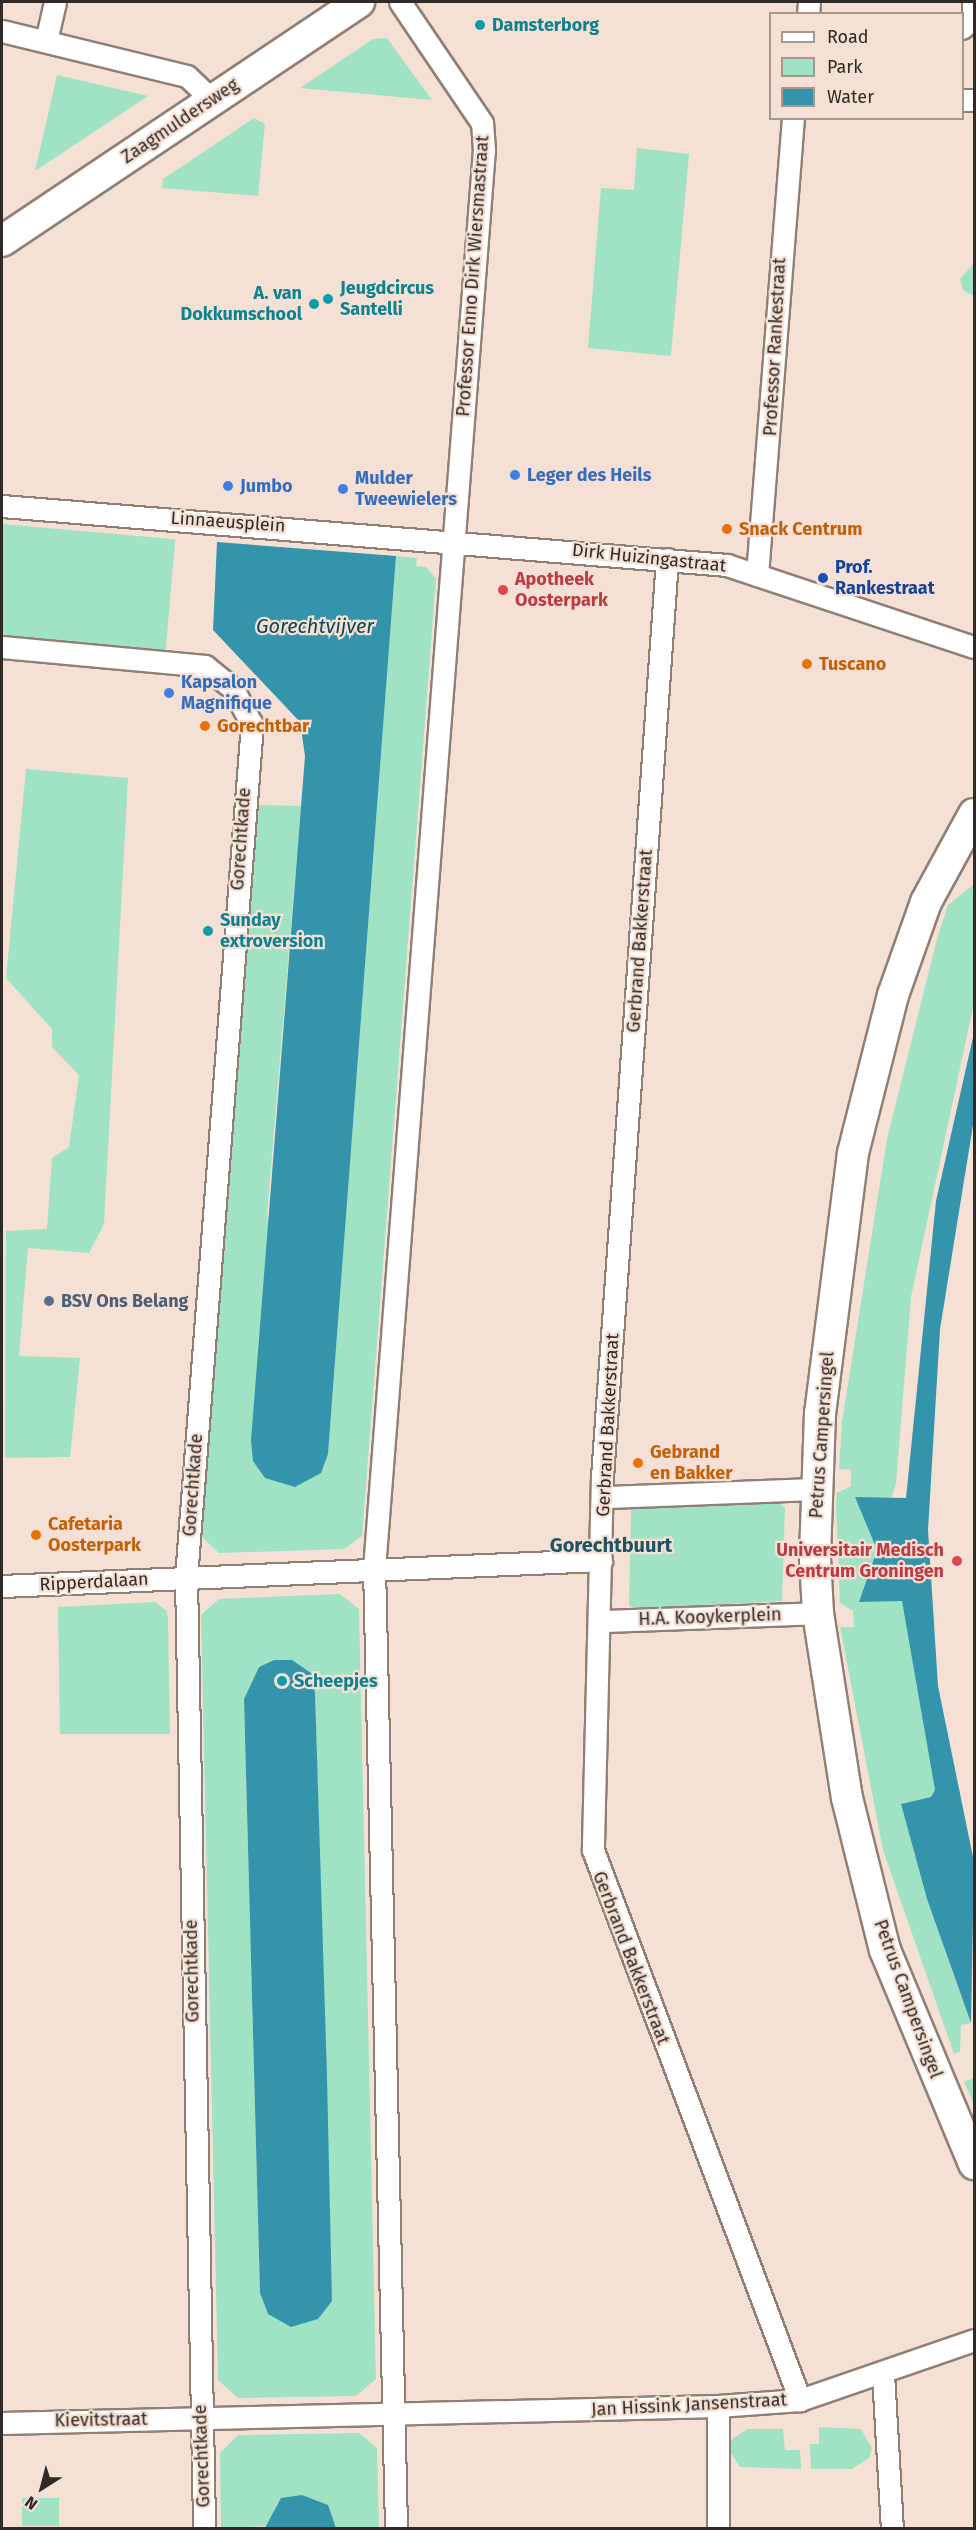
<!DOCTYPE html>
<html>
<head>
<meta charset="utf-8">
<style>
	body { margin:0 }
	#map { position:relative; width:976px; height:2530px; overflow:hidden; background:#f4e0d5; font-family:"Fira Sans",sans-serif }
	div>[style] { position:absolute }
	.green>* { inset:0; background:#a0e3c4; transform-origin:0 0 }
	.water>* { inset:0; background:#3494ac }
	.roads { filter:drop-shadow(2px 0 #917f75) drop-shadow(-2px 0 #917f75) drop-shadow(0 2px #917f75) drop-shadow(0 -2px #917f75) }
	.street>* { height:21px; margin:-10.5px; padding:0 10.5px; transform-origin:10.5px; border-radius:10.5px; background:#fff }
	.secondary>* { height:30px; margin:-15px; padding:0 15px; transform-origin:15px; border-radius:15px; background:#fff }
	.dots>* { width:16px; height:16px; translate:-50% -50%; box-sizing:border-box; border:3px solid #f4e0d5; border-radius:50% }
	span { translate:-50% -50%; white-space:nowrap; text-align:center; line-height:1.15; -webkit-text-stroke:4.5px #f4e0d5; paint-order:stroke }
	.culture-label { font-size:18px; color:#0d838f; font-weight:700 }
	.left { translate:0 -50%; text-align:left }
	.right { translate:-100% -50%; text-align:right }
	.street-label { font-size:18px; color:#302925 }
	.shop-label { font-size:18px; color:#366cbe; font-weight:700 }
	.food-label { font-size:18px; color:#c56008; font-weight:700 }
	.transit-label { font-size:18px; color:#164399; font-weight:700 }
	.health-label { font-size:18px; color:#be3a42; font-weight:700 }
	.service-label { font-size:18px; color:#4e5e75; font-weight:700 }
	.water-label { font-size:20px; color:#0f4754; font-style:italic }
	.neighbourhood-label { font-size:20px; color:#1f5262; font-weight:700 }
	.frame { position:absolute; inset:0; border:3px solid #302925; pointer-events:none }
	.legend { position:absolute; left:769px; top:12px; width:195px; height:108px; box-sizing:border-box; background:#f4e0d5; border:2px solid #a6978f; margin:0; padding:8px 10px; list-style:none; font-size:18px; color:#302925 }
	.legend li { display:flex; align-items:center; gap:12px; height:30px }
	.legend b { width:30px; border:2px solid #a6978f }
	.north { position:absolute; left:12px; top:2458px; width:60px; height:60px; -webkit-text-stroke:4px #f4e0d5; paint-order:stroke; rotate:216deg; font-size:16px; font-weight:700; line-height:24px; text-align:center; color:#302925 }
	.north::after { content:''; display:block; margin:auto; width:21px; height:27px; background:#302925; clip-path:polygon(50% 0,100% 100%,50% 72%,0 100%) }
</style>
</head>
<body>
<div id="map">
	<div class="green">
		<div style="clip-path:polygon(387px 38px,432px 100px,300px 88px,373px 39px)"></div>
		<div style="clip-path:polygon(57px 75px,148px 96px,35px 171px)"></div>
		<div style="clip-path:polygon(254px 118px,265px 124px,258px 196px,162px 188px,163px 179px)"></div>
		<div style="clip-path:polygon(637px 148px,689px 154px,671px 356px,588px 348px,601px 188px,634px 190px)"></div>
		<div style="clip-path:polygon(974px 263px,974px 296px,963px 290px,960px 279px)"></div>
		<div style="left:2px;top:524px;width:174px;height:112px;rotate:5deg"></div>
		<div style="clip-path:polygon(396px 556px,417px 558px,416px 566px,426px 567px,436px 579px,362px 1536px,344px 1549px,219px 1553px,201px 1536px,259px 805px,301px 806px,267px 1215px,328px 1454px)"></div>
		<div style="clip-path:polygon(26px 769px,128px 778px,104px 1224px,89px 1253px,28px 1248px,19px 1356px,80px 1358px,70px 1457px,5px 1458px,6px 1231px,47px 1229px,52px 1158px,69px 1147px,79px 1075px,52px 1047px,52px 1029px,6px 978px)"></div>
		<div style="clip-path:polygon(974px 884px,974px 1003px,911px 1297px,896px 1484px,891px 1498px,856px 1498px,877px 1550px,859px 1602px,902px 1600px,910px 1640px,935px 1790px,931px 1797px,901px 1804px,927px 1899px,971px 2023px,961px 2025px,960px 2051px,954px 2054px,883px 1850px,840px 1627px,854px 1627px,853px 1611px,840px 1603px,836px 1505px,837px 1493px,851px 1486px,851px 1470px,839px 1469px,842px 1422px,887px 1139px,937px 939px,948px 905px)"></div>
		<div style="clip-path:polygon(777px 1501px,785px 1508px,782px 1601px,635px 1609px,629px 1605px,631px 1509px)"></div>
		<div style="clip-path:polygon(evenodd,340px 1594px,359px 1609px,376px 2379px,356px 2396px,238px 2398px,218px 2380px,201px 1615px,219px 1599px,340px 1594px,274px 1660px,311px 1673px,315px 1693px,332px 2300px,268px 2314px,260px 2293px,244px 1699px,259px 1667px,274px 1660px)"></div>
		<div style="clip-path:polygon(155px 1602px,167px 1611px,168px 1620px,170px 1734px,60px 1734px,58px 1607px)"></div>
		<div style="clip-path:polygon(974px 2078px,974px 2104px,964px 2082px)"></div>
		<div style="clip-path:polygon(819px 2427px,861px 2429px,872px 2448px,869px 2458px,852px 2469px,811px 2469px,810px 2444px,819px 2444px)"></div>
		<div style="clip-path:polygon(747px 2429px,783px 2429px,785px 2450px,800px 2450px,801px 2469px,740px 2467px,729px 2450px,732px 2439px)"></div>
		<div style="clip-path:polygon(359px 2433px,377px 2448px,379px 2528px,336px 2528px,335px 2523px,221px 2528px,220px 2453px,238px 2435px)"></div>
		<div style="left:59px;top:2498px;width:28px;height:37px;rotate:90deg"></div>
	</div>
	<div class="water">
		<div style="clip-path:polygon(217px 542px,396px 556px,328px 1454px,321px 1473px,295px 1487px,265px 1478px,253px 1461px,251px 1440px,305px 756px,300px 722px,213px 630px)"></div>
		<div style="clip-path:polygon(974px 1033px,974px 1119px,940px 1329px,928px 1530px,938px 1686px,974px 1862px,971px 2023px,927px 1899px,901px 1804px,931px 1797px,935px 1790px,902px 1601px,859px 1602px,877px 1550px,855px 1497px,906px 1498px,936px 1201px)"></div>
		<div style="clip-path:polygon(274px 1660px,292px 1660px,311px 1673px,315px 1693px,327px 2077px,332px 2301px,318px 2319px,291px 2327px,268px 2314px,260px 2293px,244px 1699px,259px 1667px)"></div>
		<div style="clip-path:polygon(302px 2495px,328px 2505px,336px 2528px,265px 2528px,281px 2498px)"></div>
	</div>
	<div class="roads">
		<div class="street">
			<div style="left:808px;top:14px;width:12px;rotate:-85deg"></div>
			<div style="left:962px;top:28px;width:15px;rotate:-42deg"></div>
			<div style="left:973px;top:18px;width:16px;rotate:-90deg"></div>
			<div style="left:2px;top:31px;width:190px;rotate:13.7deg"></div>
			<div style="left:187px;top:76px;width:35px;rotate:44deg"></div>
			<div style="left:46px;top:41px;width:40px;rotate:-77deg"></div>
			<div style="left:962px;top:100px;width:12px"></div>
			<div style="left:2px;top:506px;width:727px;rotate:4.65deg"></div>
			<div style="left:727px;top:565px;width:260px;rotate:18.4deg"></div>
			<div style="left:667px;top:559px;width:919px;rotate:94.05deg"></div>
			<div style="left:602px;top:1476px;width:374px;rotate:91.4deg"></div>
			<div style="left:593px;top:1850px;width:588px;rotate:69.38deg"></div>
			<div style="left:757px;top:575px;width:458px;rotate:-85.5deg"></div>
			<div style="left:2px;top:647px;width:204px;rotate:5.3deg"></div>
			<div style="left:205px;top:666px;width:36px;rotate:39deg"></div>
			<div style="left:233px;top:689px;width:40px;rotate:62deg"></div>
			<div style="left:252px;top:724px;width:857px;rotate:94.42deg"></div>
			<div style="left:186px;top:1578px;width:950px;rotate:88.91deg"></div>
			<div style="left:605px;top:1497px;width:211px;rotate:-2.2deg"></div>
			<div style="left:2px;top:1586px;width:600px;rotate:-2.49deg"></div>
			<div style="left:602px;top:1621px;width:216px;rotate:-2.1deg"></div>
			<div style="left:883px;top:2374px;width:154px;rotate:86.7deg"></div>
			<div style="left:2px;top:2423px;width:716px;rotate:-1.36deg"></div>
			<div style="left:718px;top:2406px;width:82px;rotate:-4.2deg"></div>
			<div style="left:800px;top:2400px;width:184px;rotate:-19deg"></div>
			<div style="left:396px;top:2528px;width:959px;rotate:-91.31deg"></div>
			<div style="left:374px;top:1569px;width:1423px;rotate:-85.57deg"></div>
			<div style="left:484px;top:150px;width:27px;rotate:-94deg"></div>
			<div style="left:482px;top:123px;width:146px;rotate:-124.1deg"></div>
			<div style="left:718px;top:2528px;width:122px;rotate:-90deg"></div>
		</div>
		<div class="secondary">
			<div style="left:2px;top:241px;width:430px;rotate:-33.8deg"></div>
			<div style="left:974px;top:814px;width:100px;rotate:118.6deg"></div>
			<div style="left:926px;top:902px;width:99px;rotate:109.5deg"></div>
			<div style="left:893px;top:995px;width:163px;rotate:104.2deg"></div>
			<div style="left:853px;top:1153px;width:262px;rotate:97.2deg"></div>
			<div style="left:820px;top:1413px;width:145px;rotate:92deg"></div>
			<div style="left:815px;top:1558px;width:55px;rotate:86.9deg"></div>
			<div style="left:818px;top:1613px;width:187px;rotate:81.1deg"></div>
			<div style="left:847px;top:1798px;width:157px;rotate:76deg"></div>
			<div style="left:885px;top:1950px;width:232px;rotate:67.4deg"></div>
		</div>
	</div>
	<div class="dots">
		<div style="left:480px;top:25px;background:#0f9aa8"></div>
		<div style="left:328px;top:299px;background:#0f9aa8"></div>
		<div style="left:314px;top:304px;background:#0f9aa8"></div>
		<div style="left:515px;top:475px;background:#3f7fe0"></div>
		<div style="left:228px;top:486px;background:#3f7fe0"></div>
		<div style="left:343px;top:489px;background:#3f7fe0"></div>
		<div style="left:727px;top:529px;background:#e8710a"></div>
		<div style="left:823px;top:578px;background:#1a4fb4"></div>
		<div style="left:503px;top:590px;background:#e0444e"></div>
		<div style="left:807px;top:664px;background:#e8710a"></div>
		<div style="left:169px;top:693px;background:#3f7fe0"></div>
		<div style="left:205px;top:726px;background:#e8710a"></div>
		<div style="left:208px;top:931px;background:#0f9aa8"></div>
		<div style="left:49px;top:1301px;background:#5c6f8a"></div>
		<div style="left:638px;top:1463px;background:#e8710a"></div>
		<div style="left:36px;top:1535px;background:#e8710a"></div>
		<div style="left:957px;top:1561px;background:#e0444e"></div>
		<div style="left:282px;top:1681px;background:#0f9aa8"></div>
	</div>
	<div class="culture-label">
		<span class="left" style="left:492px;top:25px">Damsterborg</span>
		<span class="left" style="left:340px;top:299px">Jeugdcircus<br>Santelli</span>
		<span class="right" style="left:302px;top:304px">A. van<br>Dokkumschool</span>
		<span class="left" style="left:220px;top:931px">Sunday<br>extroversion</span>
		<span class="left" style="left:294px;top:1681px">Scheepjes</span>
	</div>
	<div class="street-label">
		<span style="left:180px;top:121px;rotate:-34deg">Zaagmuldersweg</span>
		<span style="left:473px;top:276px;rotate:-86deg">Professor Enno Dirk Wiersmastraat</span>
		<span style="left:775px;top:347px;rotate:-87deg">Professor Rankestraat</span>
		<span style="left:228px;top:522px;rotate:4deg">Linnaeusplein</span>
		<span style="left:649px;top:558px;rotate:6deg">Dirk Huizingastraat</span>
		<span style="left:241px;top:839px;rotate:-86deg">Gorechtkade</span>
		<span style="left:640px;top:941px;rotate:-86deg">Gerbrand Bakkerstraat</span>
		<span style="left:608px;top:1425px;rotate:-87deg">Gerbrand Bakkerstraat</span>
		<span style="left:822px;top:1435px;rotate:-86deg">Petrus Campersingel</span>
		<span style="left:193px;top:1485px;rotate:-86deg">Gorechtkade</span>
		<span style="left:94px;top:1582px;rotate:-3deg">Ripperdalaan</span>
		<span style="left:710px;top:1617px;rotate:-2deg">H.A. Kooykerplein</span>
		<span style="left:631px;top:1958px;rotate:69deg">Gerbrand Bakkerstraat</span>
		<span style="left:192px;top:1971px;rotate:-91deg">Gorechtkade</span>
		<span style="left:908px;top:1999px;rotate:70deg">Petrus Campersingel</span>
		<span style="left:689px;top:2405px;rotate:-3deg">Jan Hissink Jansenstraat</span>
		<span style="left:101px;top:2420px;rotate:-1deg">Kievitstraat</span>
		<span style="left:202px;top:2456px;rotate:-92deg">Gorechtkade</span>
	</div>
	<div class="shop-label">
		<span class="left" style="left:527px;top:475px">Leger des Heils</span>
		<span class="left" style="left:355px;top:489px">Mulder<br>Tweewielers</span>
		<span class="left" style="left:240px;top:486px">Jumbo</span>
		<span class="left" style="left:181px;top:693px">Kapsalon<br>Magnifique</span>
	</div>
	<div class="food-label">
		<span class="left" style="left:739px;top:529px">Snack Centrum</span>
		<span class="left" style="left:819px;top:664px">Tuscano</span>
		<span class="left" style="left:217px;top:726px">Gorechtbar</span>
		<span class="left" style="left:650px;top:1463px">Gebrand<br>en Bakker</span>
		<span class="left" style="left:48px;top:1535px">Cafetaria<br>Oosterpark</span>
	</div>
	<div class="transit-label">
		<span class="left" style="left:835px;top:578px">Prof.<br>Rankestraat</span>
	</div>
	<div class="health-label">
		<span class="left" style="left:515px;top:590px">Apotheek<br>Oosterpark</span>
		<span class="right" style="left:944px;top:1561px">Universitair Medisch<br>Centrum Groningen</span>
	</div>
	<div class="service-label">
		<span class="left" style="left:61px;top:1301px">BSV Ons Belang</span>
	</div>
	<div class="water-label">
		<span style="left:315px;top:626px">Gorechtvijver</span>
	</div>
	<div class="neighbourhood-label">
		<span style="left:611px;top:1545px">Gorechtbuurt</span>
	</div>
	<div class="frame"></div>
	<ul class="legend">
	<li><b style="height:8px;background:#fff"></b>Road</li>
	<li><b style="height:16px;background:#a0e3c4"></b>Park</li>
	<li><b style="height:16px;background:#3494ac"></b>Water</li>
	</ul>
	<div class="north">N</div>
</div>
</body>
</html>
